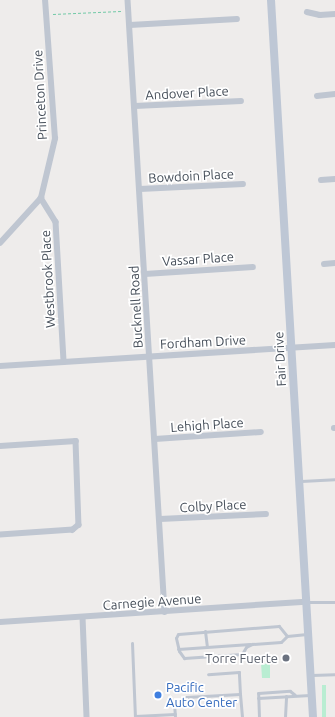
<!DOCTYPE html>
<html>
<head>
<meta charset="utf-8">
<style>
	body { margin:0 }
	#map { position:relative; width:335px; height:717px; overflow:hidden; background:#eeeceb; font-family:Ubuntu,sans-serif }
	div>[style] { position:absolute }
	.green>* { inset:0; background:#b9edd2; transform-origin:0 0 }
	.path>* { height:1px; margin-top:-0.5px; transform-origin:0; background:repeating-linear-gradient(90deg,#72c9a7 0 3px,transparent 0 5px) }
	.service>* { height:3px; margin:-1.5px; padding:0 1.5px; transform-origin:1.5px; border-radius:1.5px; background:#bfc6d1 }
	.minor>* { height:5.5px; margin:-2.75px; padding:0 2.75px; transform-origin:2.75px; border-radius:2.75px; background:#bfc6d1 }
	.secondary>* { height:8px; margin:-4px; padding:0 4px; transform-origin:4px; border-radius:4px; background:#bec7d5 }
	.dots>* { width:11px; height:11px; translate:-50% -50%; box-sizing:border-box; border:2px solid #fff; border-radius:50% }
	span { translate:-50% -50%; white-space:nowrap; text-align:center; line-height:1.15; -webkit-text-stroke:3.5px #fff; paint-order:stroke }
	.street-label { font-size:13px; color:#444d58 }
	.worship-label { font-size:13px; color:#5b616d }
	.right { translate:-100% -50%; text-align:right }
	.shop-label { font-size:13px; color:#366cbe }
	.left { translate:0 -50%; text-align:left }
</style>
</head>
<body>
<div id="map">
	<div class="green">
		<div style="clip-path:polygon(277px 659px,277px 663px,270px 663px,270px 678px,262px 678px,261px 663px,266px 664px,266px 661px)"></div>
		<div style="left:322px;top:685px;width:4px;height:32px"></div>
	</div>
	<div class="path">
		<div style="left:53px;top:14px;width:68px;rotate:-2.5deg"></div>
	</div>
	<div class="service">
		<div style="left:301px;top:481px;width:34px;rotate:-3deg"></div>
		<div style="left:307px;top:602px;width:28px"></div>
		<div style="left:205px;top:631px;width:16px;rotate:83deg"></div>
		<div style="left:287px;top:636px;width:13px;rotate:-129deg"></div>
		<div style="left:279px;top:626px;width:101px;rotate:175.5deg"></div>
		<div style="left:178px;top:634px;width:4px;rotate:117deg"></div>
		<div style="left:176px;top:638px;width:13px;rotate:77deg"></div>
		<div style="left:179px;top:651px;width:9px;rotate:54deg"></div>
		<div style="left:184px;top:658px;width:58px;rotate:-3.9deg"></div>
		<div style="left:242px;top:654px;width:8px;rotate:-60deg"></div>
		<div style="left:246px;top:647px;width:7px;rotate:-27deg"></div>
		<div style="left:252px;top:644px;width:29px;rotate:-4deg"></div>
		<div style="left:281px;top:642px;width:8px;rotate:-45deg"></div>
		<div style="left:287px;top:636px;width:20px;rotate:-6deg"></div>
		<div style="left:132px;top:643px;width:74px;rotate:87.7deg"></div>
		<div style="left:178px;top:649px;width:72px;rotate:-4deg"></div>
		<div style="left:312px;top:675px;width:23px;rotate:-2deg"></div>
		<div style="left:240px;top:694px;width:23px;rotate:85deg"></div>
		<div style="left:258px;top:698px;width:52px;rotate:-3.3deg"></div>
		<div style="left:135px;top:716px;width:40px;rotate:-2.9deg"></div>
		<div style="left:175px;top:717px;width:14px;rotate:-94deg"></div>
		<div style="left:174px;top:703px;width:13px;rotate:-27deg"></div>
		<div style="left:186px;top:697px;width:54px;rotate:-3.2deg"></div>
		<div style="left:240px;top:694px;width:22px;rotate:-93deg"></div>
		<div style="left:239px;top:672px;width:31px;rotate:176deg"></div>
		<div style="left:259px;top:717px;width:24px;rotate:-92deg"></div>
		<div style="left:258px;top:693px;width:32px;rotate:-4deg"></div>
		<div style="left:290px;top:691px;width:6px;rotate:39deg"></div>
		<div style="left:285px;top:717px;width:21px;rotate:-87deg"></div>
	</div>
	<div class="minor">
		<div style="left:128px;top:0;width:613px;rotate:86.54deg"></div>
		<div style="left:307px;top:12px;width:13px;rotate:13deg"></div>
		<div style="left:320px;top:15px;width:15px;rotate:-4deg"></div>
		<div style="left:130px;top:25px;width:107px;rotate:-3.2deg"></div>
		<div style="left:317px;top:96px;width:18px;rotate:-6deg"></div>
		<div style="left:135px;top:106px;width:106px;rotate:-2.7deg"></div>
		<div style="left:321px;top:180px;width:14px;rotate:-4deg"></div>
		<div style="left:140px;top:189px;width:103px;rotate:-2.8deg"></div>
		<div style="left:41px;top:198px;width:28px;rotate:58deg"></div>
		<div style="left:56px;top:222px;width:140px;rotate:86.7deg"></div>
		<div style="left:0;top:243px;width:61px;rotate:-47.7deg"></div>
		<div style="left:41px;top:198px;width:61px;rotate:-76.7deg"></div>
		<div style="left:55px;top:139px;width:139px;rotate:-94.1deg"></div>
		<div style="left:324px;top:264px;width:11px;rotate:-5deg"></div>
		<div style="left:145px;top:274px;width:108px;rotate:-3.7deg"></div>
		<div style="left:0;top:366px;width:336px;rotate:-3.6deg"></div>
		<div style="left:334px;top:428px;width:1px"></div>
		<div style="left:155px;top:439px;width:106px;rotate:-3.8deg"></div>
		<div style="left:0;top:446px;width:76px;rotate:-3.8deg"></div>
		<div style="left:76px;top:441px;width:84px;rotate:88deg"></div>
		<div style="left:79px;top:525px;width:8px;rotate:140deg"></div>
		<div style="left:73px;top:530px;width:73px;rotate:176.1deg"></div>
		<div style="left:160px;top:519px;width:106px;rotate:-2.7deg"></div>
		<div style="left:83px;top:617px;width:100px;rotate:87.7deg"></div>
		<div style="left:0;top:622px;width:306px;rotate:-3.8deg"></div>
	</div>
	<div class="secondary">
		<div style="left:271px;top:0;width:718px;rotate:86.65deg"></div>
	</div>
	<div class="dots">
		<div style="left:286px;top:658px;background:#6b7280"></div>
		<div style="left:158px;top:695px;background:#3f7fe0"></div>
	</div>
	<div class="street-label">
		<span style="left:187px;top:93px;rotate:-3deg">Andover Place</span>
		<span style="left:40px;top:95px;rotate:-93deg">Princeton Drive</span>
		<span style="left:191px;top:176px;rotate:-3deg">Bowdoin Place</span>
		<span style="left:198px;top:259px;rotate:-4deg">Vassar Place</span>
		<span style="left:48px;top:279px;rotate:-93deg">Westbrook Place</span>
		<span style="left:136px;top:307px;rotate:-93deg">Bucknell Road</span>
		<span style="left:203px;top:342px;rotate:-3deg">Fordham Drive</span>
		<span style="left:280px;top:359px;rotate:-93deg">Fair Drive</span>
		<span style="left:207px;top:425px;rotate:-4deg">Lehigh Place</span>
		<span style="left:213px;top:506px;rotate:-3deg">Colby Place</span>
		<span style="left:152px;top:602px;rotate:-4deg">Carnegie Avenue</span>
	</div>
	<div class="worship-label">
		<span class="right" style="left:278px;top:658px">Torre Fuerte</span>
	</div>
	<div class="shop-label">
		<span class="left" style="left:166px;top:695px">Pacific<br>Auto Center</span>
	</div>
</div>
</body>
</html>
